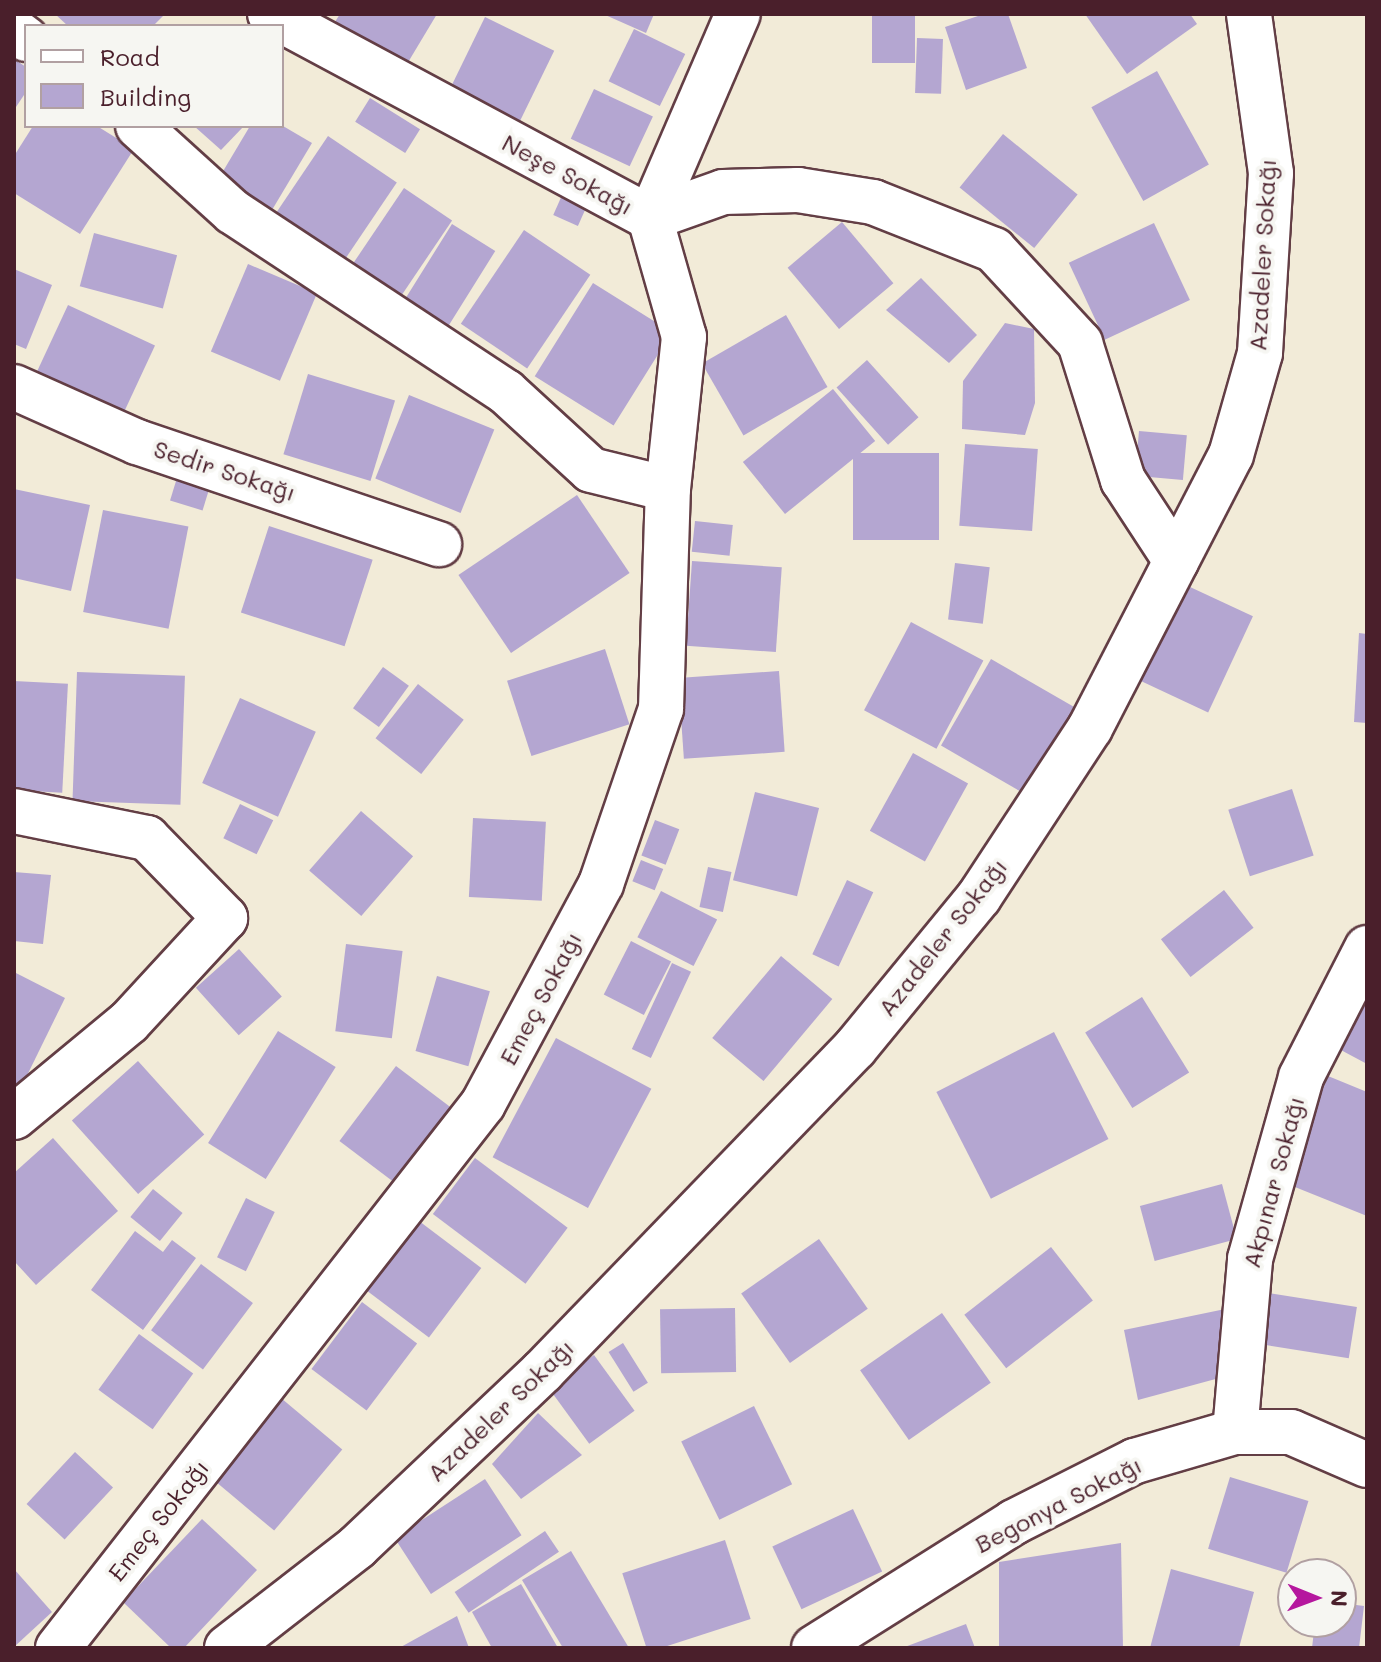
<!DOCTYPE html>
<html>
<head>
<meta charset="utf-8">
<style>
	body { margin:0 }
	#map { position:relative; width:1381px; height:1662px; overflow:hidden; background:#f2ebd8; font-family:Mali,sans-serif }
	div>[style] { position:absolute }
	.building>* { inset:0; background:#b4a6d1; transform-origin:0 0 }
	.roads { filter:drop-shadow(2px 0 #633e45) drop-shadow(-2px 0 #633e45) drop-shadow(0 2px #633e45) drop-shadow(0 -2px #633e45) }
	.minor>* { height:44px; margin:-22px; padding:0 22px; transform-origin:22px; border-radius:22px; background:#fff }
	span { translate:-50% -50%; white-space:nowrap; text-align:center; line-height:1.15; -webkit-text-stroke:8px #f6f6f2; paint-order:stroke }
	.street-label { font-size:24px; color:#4a1f2b }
	.frame { position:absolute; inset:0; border:16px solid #4a1f2b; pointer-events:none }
	.legend { position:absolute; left:24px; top:24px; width:260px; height:104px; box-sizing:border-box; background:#f6f6f2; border:2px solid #b1a0a2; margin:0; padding:10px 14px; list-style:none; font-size:24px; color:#4a1f2b }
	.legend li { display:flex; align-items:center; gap:16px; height:40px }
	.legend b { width:40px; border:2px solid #b1a0a2 }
	.north { position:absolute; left:1277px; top:1558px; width:80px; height:80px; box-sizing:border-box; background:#f6f6f2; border:2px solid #b1a0a2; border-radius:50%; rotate:91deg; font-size:22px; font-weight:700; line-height:32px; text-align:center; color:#4a1f2b }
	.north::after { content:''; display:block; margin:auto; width:28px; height:36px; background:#b5179e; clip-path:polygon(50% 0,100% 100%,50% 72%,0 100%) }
</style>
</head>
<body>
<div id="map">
	<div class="building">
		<div style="clip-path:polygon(55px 14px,165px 14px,153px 26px,68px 26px)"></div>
		<div style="clip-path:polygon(340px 14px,437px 14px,404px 69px,333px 25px)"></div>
		<div style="clip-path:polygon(603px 14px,654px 14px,646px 33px)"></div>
		<div style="left:872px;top:14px;width:43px;height:49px"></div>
		<div style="clip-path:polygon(984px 14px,1008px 14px,1027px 68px,966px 90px,945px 27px)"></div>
		<div style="clip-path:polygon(1085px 14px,1190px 14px,1197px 24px,1127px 74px)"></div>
		<div style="left:485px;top:17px;width:77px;height:90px;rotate:26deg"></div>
		<div style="left:634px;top:29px;width:57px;height:58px;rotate:26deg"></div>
		<div style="left:917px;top:38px;width:26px;height:55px;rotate:2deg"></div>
		<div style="clip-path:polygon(14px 59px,26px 67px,26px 92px,14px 110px)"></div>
		<div style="left:1157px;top:71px;width:107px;height:75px;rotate:61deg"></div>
		<div style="left:594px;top:89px;width:65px;height:55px;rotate:25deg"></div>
		<div style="left:370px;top:98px;width:59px;height:28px;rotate:32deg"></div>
		<div style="clip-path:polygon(33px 126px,97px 126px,134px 149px,80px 234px,14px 193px,14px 156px)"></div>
		<div style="clip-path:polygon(194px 126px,244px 126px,221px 150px)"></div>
		<div style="clip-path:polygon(250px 126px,283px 126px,312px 143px,269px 215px,216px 183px)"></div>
		<div style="left:1003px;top:134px;width:96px;height:69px;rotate:39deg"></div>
		<div style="left:328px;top:136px;width:83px;height:108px;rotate:34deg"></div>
		<div style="left:404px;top:188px;width:58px;height:96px;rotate:34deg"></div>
		<div style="left:563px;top:193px;width:27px;height:24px;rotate:24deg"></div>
		<div style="left:842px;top:222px;width:80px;height:71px;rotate:50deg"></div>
		<div style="left:1154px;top:223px;width:85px;height:94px;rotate:65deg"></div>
		<div style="left:452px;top:224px;width:51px;height:89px;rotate:32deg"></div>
		<div style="left:524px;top:230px;width:80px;height:113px;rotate:34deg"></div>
		<div style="left:94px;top:233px;width:86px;height:55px;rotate:15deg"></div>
		<div style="left:248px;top:264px;width:75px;height:95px;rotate:23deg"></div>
		<div style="clip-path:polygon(14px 269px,52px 285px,26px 349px,14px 344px)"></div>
		<div style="clip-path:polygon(921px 278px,977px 335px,949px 363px,886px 310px)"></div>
		<div style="left:593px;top:283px;width:93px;height:110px;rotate:32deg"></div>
		<div style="left:68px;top:305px;width:96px;height:81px;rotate:25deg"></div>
		<div style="left:786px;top:315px;width:83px;height:97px;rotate:60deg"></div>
		<div style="clip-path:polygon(1005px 323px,1034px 329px,1035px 403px,1025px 435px,962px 429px,963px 381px)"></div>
		<div style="left:867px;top:360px;width:77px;height:41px;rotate:48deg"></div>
		<div style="left:308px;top:374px;width:91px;height:84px;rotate:17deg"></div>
		<div style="left:833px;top:389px;width:67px;height:116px;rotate:51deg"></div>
		<div style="left:409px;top:395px;width:92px;height:90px;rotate:22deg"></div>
		<div style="left:1139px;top:431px;width:48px;height:45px;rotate:5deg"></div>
		<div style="left:965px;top:444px;width:73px;height:82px;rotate:4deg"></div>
		<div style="left:939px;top:453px;width:87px;height:86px;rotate:90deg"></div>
		<div style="left:180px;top:468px;width:34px;height:34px;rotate:17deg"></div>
		<div style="clip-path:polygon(14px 489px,90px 505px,71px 591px,14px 578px)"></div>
		<div style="left:577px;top:495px;width:94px;height:143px;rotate:56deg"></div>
		<div style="left:103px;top:510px;width:87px;height:104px;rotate:11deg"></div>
		<div style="left:695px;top:521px;width:38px;height:31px;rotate:6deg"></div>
		<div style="left:269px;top:526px;width:109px;height:91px;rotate:18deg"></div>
		<div style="left:692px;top:561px;width:90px;height:85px;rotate:4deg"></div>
		<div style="left:955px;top:563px;width:35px;height:57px;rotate:7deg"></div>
		<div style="left:1175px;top:580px;width:86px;height:106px;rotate:25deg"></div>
		<div style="left:911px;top:622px;width:82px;height:100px;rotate:28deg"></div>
		<div style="clip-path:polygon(1359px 633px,1367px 634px,1367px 723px,1354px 722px)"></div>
		<div style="left:605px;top:649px;width:79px;height:103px;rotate:72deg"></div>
		<div style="left:991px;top:659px;width:97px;height:100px;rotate:30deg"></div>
		<div style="left:383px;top:667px;width:32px;height:51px;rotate:36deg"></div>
		<div style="left:779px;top:671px;width:81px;height:101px;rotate:86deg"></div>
		<div style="left:77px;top:672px;width:108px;height:129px;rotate:2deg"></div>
		<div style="left:14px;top:681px;width:54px;height:109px;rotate:3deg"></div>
		<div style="left:418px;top:684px;width:58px;height:69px;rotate:38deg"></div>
		<div style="left:240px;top:698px;width:83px;height:93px;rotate:24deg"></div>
		<div style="left:913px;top:753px;width:63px;height:89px;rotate:29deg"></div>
		<div style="left:1292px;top:789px;width:70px;height:67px;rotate:72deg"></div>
		<div style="left:755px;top:792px;width:66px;height:91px;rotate:14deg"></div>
		<div style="left:240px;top:804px;width:37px;height:38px;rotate:26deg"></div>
		<div style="left:361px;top:811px;width:69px;height:79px;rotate:41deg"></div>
		<div style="left:473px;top:818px;width:73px;height:79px;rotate:3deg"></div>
		<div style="left:655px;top:820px;width:26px;height:38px;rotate:21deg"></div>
		<div style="left:641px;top:860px;width:24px;height:23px;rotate:22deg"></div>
		<div style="left:708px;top:867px;width:24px;height:41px;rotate:12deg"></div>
		<div style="clip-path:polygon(14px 872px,51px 875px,43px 944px,14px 941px)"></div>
		<div style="left:847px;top:880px;width:29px;height:82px;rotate:25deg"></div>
		<div style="left:1224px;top:890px;width:48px;height:80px;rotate:52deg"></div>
		<div style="left:661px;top:891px;width:63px;height:52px;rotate:27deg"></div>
		<div style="left:631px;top:941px;width:45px;height:60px;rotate:27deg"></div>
		<div style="left:346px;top:944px;width:57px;height:88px;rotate:7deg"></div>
		<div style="left:239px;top:949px;width:64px;height:58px;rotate:48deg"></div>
		<div style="left:781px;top:956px;width:67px;height:107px;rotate:40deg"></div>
		<div style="left:672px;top:963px;width:21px;height:95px;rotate:25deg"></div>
		<div style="clip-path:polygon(14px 972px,65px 998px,14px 1102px)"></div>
		<div style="left:437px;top:976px;width:55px;height:78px;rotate:16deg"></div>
		<div style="clip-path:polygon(1367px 995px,1367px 1064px,1339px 1049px)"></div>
		<div style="left:1142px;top:997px;width:89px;height:67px;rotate:58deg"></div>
		<div style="left:278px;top:1031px;width:68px;height:132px;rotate:32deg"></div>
		<div style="left:1054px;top:1032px;width:120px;height:132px;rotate:63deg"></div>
		<div style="left:556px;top:1038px;width:108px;height:135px;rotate:28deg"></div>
		<div style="left:138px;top:1061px;width:99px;height:89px;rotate:48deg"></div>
		<div style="left:396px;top:1066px;width:75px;height:94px;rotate:37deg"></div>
		<div style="clip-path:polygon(1328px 1076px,1367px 1092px,1367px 1216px,1285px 1183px)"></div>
		<div style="clip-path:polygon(53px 1138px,118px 1211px,36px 1285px,14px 1261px,14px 1173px)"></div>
		<div style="left:475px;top:1158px;width:116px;height:70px;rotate:37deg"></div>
		<div style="left:1222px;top:1184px;width:57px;height:85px;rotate:75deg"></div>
		<div style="left:153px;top:1189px;width:38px;height:36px;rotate:39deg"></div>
		<div style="left:246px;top:1198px;width:32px;height:66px;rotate:26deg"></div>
		<div style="left:419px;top:1221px;width:78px;height:87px;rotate:37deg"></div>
		<div style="clip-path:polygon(135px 1231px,163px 1252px,172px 1240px,196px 1258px,143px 1330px,91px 1290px)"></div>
		<div style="left:819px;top:1239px;width:85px;height:95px;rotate:55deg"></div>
		<div style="left:1051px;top:1247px;width:68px;height:110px;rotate:52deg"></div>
		<div style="left:201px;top:1264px;width:65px;height:83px;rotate:37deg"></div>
		<div style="left:1269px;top:1293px;width:89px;height:52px;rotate:9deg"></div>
		<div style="left:362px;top:1302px;width:69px;height:84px;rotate:37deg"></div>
		<div style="left:735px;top:1308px;width:64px;height:75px;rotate:89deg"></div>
		<div style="clip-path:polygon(1230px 1308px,1223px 1377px,1138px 1400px,1124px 1330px)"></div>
		<div style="left:942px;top:1313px;width:85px;height:100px;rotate:55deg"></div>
		<div style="left:139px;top:1334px;width:67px;height:69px;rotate:36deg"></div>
		<div style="left:623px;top:1343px;width:47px;height:17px;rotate:58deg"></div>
		<div style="left:594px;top:1355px;width:69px;height:56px;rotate:54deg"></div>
		<div style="left:281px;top:1398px;width:80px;height:106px;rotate:40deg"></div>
		<div style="left:754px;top:1406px;width:87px;height:81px;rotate:64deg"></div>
		<div style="clip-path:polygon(538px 1413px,582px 1455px,521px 1499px,492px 1464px)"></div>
		<div style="left:75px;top:1452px;width:52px;height:71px;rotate:43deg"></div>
		<div style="left:1230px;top:1477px;width:82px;height:75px;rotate:17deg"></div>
		<div style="left:485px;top:1479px;width:67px;height:108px;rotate:57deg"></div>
		<div style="left:853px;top:1509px;width:69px;height:89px;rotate:65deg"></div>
		<div style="clip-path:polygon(202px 1519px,257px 1570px,184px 1648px,171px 1648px,123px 1602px)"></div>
		<div style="left:545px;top:1531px;width:25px;height:109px;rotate:56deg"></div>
		<div style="left:725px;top:1540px;width:83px;height:108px;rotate:72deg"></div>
		<div style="clip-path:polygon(1121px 1543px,1123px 1648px,999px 1648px,999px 1562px)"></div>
		<div style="clip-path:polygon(571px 1551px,629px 1648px,563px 1648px,522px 1580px)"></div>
		<div style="clip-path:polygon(14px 1569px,52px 1612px,14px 1647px)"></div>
		<div style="clip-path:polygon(1171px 1569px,1254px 1592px,1239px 1648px,1150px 1648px)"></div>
		<div style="clip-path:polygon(521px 1584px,558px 1648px,492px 1648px,472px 1612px)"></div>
		<div style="clip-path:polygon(1341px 1603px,1364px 1606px,1359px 1648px,1312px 1648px,1315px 1622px,1341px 1622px)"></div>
		<div style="clip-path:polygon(457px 1616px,469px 1648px,399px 1648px)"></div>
		<div style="clip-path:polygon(966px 1624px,975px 1648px,902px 1648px)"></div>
	</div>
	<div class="roads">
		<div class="minor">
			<div style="left:270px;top:14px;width:431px;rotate:28.2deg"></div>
			<div style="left:650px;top:218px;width:77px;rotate:-19.6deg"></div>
			<div style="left:723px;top:192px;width:75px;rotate:-1.5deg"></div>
			<div style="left:798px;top:190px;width:76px;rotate:9.1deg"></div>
			<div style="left:873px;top:202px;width:130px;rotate:21.6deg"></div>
			<div style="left:994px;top:250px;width:127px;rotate:47.2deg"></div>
			<div style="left:1080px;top:343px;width:144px;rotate:72.6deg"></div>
			<div style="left:1123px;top:480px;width:97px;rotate:56.8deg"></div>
			<div style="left:14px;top:30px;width:15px;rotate:37deg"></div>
			<div style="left:138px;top:126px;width:128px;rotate:42.2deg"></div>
			<div style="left:233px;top:212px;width:327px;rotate:33.4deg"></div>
			<div style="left:506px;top:392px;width:115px;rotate:42.5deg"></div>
			<div style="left:591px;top:470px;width:79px;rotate:13.9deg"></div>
			<div style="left:14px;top:387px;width:135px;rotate:24.1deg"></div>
			<div style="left:137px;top:442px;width:319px;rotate:18.7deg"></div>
			<div style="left:14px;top:811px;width:136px;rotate:11.5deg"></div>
			<div style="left:147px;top:838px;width:112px;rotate:45.7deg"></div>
			<div style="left:225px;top:918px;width:142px;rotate:132.7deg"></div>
			<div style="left:129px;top:1022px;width:149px;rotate:140.4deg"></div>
			<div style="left:1235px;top:1432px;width:174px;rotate:-85deg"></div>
			<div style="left:1250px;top:1259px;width:189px;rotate:-74.3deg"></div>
			<div style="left:1301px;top:1077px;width:145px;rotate:-62.9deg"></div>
			<div style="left:58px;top:1648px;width:690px;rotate:-52deg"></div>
			<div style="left:483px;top:1104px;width:250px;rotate:-61.8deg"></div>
			<div style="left:601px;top:884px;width:185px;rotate:-71.1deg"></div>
			<div style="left:661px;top:709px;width:220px;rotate:-88.2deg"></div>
			<div style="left:668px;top:489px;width:153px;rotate:-84deg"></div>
			<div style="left:684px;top:337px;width:124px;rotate:-105.9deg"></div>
			<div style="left:650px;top:218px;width:222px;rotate:-66.7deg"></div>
			<div style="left:227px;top:1648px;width:165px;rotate:-37.8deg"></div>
			<div style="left:357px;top:1547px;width:256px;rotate:-43.4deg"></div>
			<div style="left:543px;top:1371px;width:449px;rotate:-46deg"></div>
			<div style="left:855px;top:1048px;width:195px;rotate:-50.6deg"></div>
			<div style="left:979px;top:897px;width:202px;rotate:-56.7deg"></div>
			<div style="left:1090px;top:728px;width:307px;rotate:-62.7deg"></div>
			<div style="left:1231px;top:455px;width:106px;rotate:-74.1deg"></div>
			<div style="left:1260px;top:353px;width:180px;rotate:-86.5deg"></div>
			<div style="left:1271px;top:173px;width:161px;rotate:-97.9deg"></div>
			<div style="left:814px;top:1648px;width:236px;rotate:-32.2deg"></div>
			<div style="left:1014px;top:1522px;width:136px;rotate:-26.8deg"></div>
			<div style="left:1135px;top:1461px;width:104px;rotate:-16.2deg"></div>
			<div style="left:1235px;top:1432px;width:56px"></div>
			<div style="left:1291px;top:1432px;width:83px;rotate:23.5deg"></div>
		</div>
	</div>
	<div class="street-label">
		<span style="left:568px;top:174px;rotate:28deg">Neşe Sokağı</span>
		<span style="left:1262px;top:255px;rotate:-87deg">Azadeler Sokağı</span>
		<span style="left:225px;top:470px;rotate:18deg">Sedir Sokağı</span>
		<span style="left:942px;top:937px;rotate:-52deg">Azadeler Sokağı</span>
		<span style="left:540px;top:998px;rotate:-62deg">Emeç Sokağı</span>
		<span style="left:1273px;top:1182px;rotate:-75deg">Akpınar Sokağı</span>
		<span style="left:500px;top:1410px;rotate:-44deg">Azadeler Sokağı</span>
		<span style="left:1058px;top:1504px;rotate:-27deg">Begonya Sokağı</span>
		<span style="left:158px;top:1520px;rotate:-52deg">Emeç Sokağı</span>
	</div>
	<div class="frame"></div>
	<ul class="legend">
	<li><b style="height:10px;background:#fff"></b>Road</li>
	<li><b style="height:22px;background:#b4a6d1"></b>Building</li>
	</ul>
	<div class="north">N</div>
</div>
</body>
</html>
